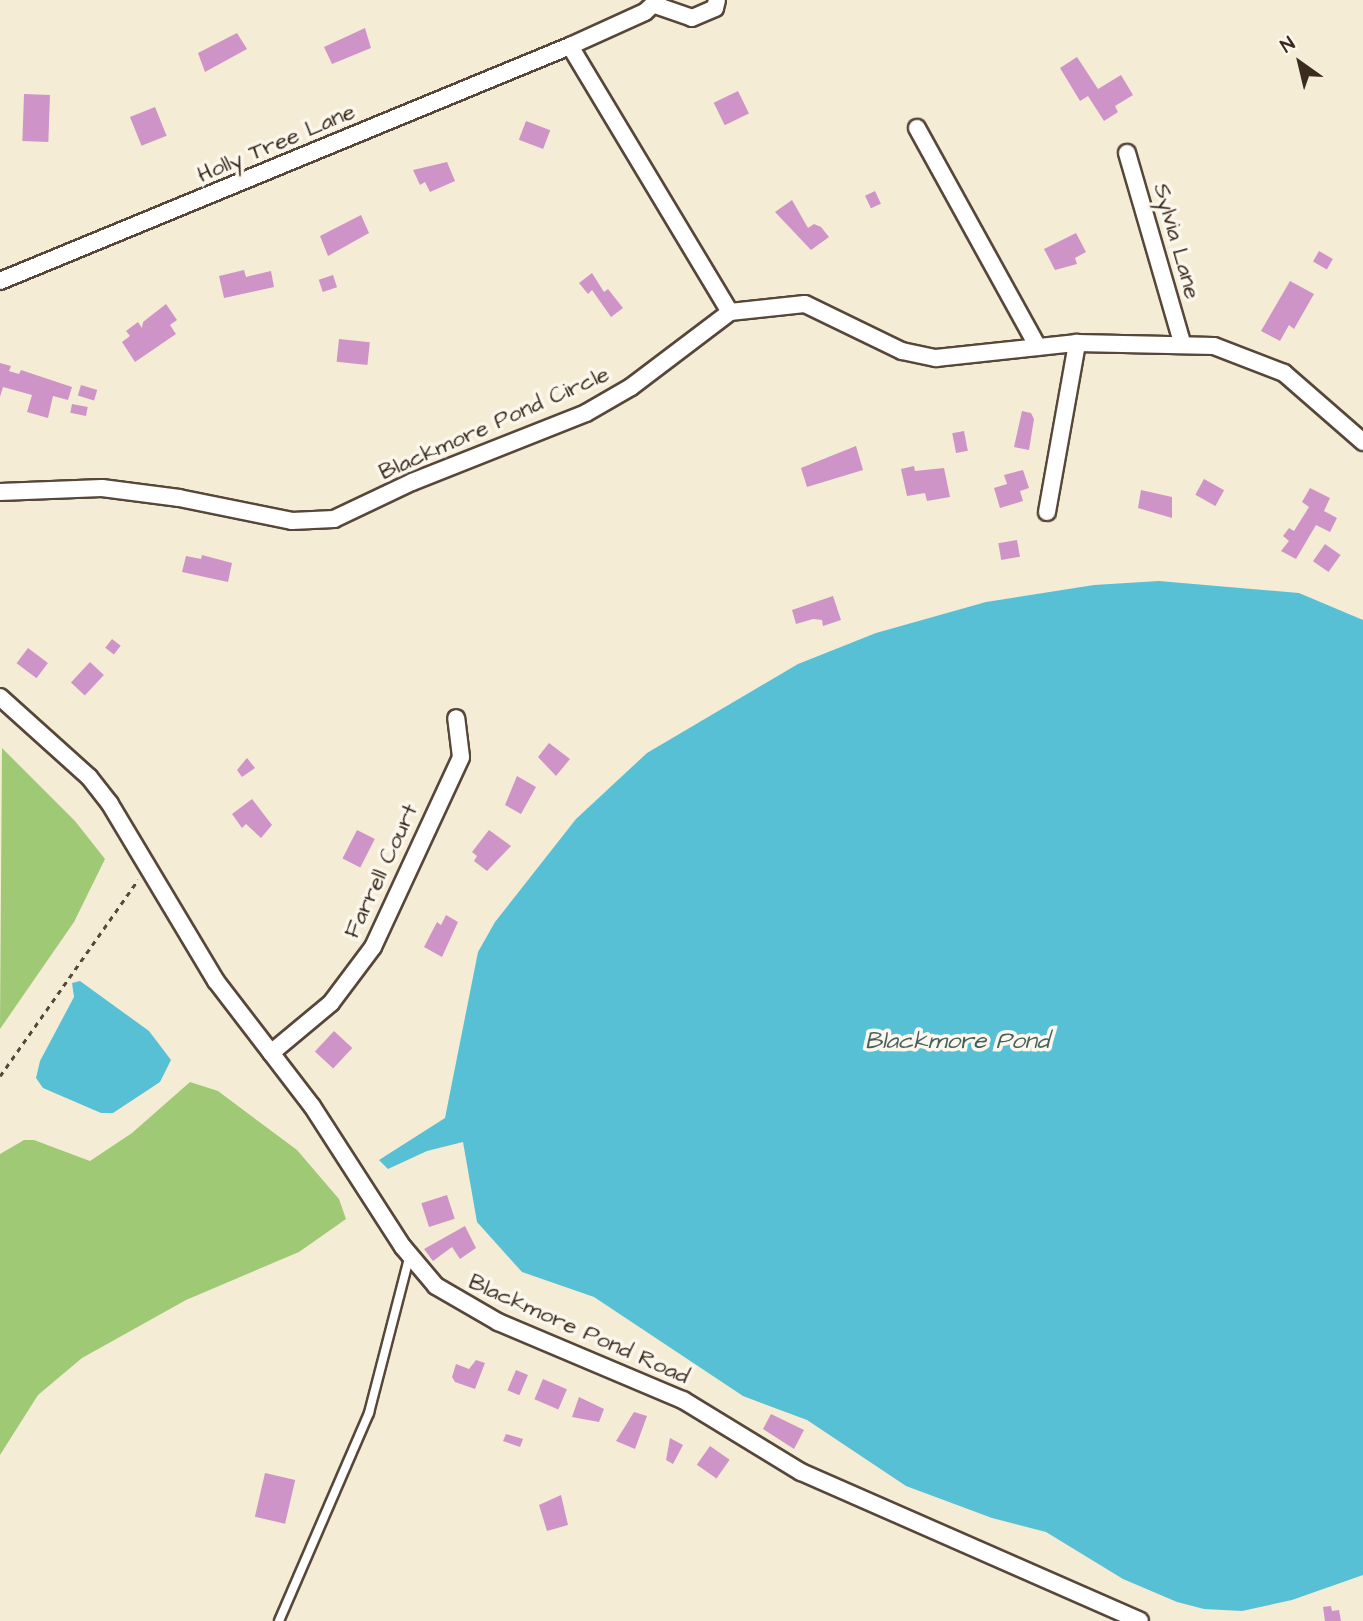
<!DOCTYPE html>
<html>
<head>
<meta charset="utf-8">
<style>
	body { margin:0 }
	#map { position:relative; width:1363px; height:1621px; overflow:hidden; background:#f5ecd6; font-family:"Architects Daughter",sans-serif }
	div>[style] { position:absolute }
	.green>* { inset:0; background:#9fc975 }
	.water>* { inset:0; background:#58c0d5 }
	.building>* { inset:0; background:#ce94c7; transform-origin:0 0 }
	.path>* { height:2.5px; margin-top:-1.25px; transform-origin:0; background:repeating-linear-gradient(90deg,#57473a 0 5px,transparent 0 10px) }
	.roads { filter:drop-shadow(2px 0 #57473a) drop-shadow(-2px 0 #57473a) drop-shadow(0 2px #57473a) drop-shadow(0 -2px #57473a) }
	.lane>* { height:8px; margin:-4px; padding:0 4px; transform-origin:4px; border-radius:4px; background:#fff }
	.street>* { height:16px; margin:-8px; padding:0 8px; transform-origin:8px; border-radius:8px; background:#fff }
	span { translate:-50% -50%; white-space:nowrap; text-align:center; line-height:1.15; -webkit-text-stroke:7px #fbf7ec; paint-order:stroke }
	.street-label { font-size:23px; color:#3b2a1e }
	.water-label { font-size:24px; color:#455e5e; font-style:italic }
	.north { position:absolute; left:1265px; top:28px; width:70px; height:70px; -webkit-text-stroke:5px #fbf7ec; paint-order:stroke; rotate:326deg; font-size:19px; font-weight:700; line-height:28px; text-align:center; color:#3b2a1e }
	.north::after { content:''; display:block; margin:auto; width:24px; height:32px; background:#3b2a1e; clip-path:polygon(50% 0,100% 100%,50% 72%,0 100%) }
</style>
</head>
<body>
<div id="map">
	<div class="green">
		<div style="clip-path:polygon(2px 748px,75px 821px,105px 859px,74px 922px,0 1029px)"></div>
		<div style="clip-path:polygon(190px 1082px,218px 1091px,297px 1150px,339px 1199px,346px 1219px,299px 1252px,186px 1300px,82px 1358px,38px 1395px,0 1455px,0 1154px,24px 1140px,34px 1140px,90px 1161px,132px 1133px)"></div>
	</div>
	<div class="water">
		<div style="clip-path:polygon(1159px 581px,1299px 593px,1363px 620px,1363px 1575px,1292px 1600px,1242px 1611px,1204px 1609px,1177px 1602px,1123px 1579px,1046px 1532px,992px 1518px,906px 1486px,807px 1420px,743px 1396px,594px 1297px,522px 1272px,477px 1222px,463px 1142px,427px 1151px,388px 1169px,379px 1160px,445px 1118px,478px 952px,495px 922px,576px 819px,647px 753px,798px 664px,876px 633px,986px 602px,1094px 585px)"></div>
		<div style="clip-path:polygon(80px 981px,149px 1031px,171px 1060px,160px 1082px,113px 1113px,101px 1113px,43px 1088px,36px 1078px,40px 1061px,74px 997px,72px 983px)"></div>
	</div>
	<div class="building">
		<div style="clip-path:polygon(365px 28px,371px 48px,332px 64px,324px 47px)"></div>
		<div style="clip-path:polygon(237px 33px,247px 49px,205px 72px,198px 53px)"></div>
		<div style="clip-path:polygon(1077px 57px,1098px 89px,1121px 75px,1133px 95px,1115px 106px,1118px 112px,1104px 121px,1088px 96px,1080px 101px,1060px 68px)"></div>
		<div style="left:738px;top:91px;width:25px;height:27px;rotate:64deg"></div>
		<div style="left:24px;top:94px;width:26px;height:47px;rotate:2deg"></div>
		<div style="left:155px;top:107px;width:31px;height:27px;rotate:68deg"></div>
		<div style="left:526px;top:121px;width:26px;height:20px;rotate:21deg"></div>
		<div style="clip-path:polygon(447px 162px,455px 181px,430px 192px,425px 182px,420px 185px,413px 170px)"></div>
		<div style="left:875px;top:191px;width:14px;height:11px;rotate:65deg"></div>
		<div style="clip-path:polygon(792px 200px,808px 228px,814px 224px,821px 227px,829px 237px,811px 250px,775px 212px)"></div>
		<div style="clip-path:polygon(361px 215px,369px 233px,328px 256px,320px 236px)"></div>
		<div style="clip-path:polygon(1076px 233px,1086px 252px,1075px 258px,1077px 264px,1055px 270px,1044px 249px)"></div>
		<div style="left:1319px;top:251px;width:16px;height:12px;rotate:30deg"></div>
		<div style="clip-path:polygon(244px 270px,246px 277px,271px 271px,274px 287px,224px 298px,219px 276px)"></div>
		<div style="clip-path:polygon(592px 273px,604px 292px,608px 289px,623px 308px,611px 317px,592px 290px,588px 294px,579px 283px)"></div>
		<div style="left:333px;top:275px;width:13px;height:15px;rotate:72deg"></div>
		<div style="clip-path:polygon(1290px 281px,1314px 294px,1294px 329px,1289px 325px,1280px 341px,1261px 331px)"></div>
		<div style="clip-path:polygon(166px 304px,177px 320px,170px 325px,176px 334px,135px 362px,122px 342px,130px 336px,126px 331px,138px 322px,142px 328px,143px 322px)"></div>
		<div style="left:339px;top:339px;width:31px;height:23px;rotate:6deg"></div>
		<div style="clip-path:polygon(0 363px,11px 366px,9px 371px,19px 374px,21px 370px,72px 387px,68px 400px,53px 396px,48px 418px,27px 412px,32px 395px,3px 387px,0 397px)"></div>
		<div style="left:81px;top:385px;width:17px;height:11px;rotate:17deg"></div>
		<div style="left:72px;top:404px;width:16px;height:9px;rotate:11deg"></div>
		<div style="clip-path:polygon(1022px 411px,1031px 413px,1034px 419px,1029px 450px,1014px 447px)"></div>
		<div style="left:964px;top:431px;width:20px;height:12px;rotate:79deg"></div>
		<div style="clip-path:polygon(856px 446px,863px 470px,807px 487px,801px 468px)"></div>
		<div style="clip-path:polygon(914px 466px,915px 471px,944px 468px,950px 497px,927px 501px,925px 493px,907px 496px,901px 469px)"></div>
		<div style="clip-path:polygon(1023px 470px,1029px 488px,1020px 491px,1023px 501px,1000px 508px,994px 488px,1007px 484px,1004px 475px)"></div>
		<div style="left:1204px;top:479px;width:23px;height:18px;rotate:29deg"></div>
		<div style="clip-path:polygon(1310px 488px,1330px 498px,1324px 511px,1337px 518px,1330px 532px,1316px 525px,1296px 559px,1281px 551px,1289px 541px,1283px 536px,1289px 528px,1294px 531px,1309px 507px,1302px 502px)"></div>
		<div style="clip-path:polygon(1141px 490px,1172px 497px,1172px 518px,1138px 508px)"></div>
		<div style="left:1017px;top:540px;width:17px;height:19px;rotate:80deg"></div>
		<div style="left:1325px;top:544px;width:19px;height:21px;rotate:35deg"></div>
		<div style="clip-path:polygon(202px 555px,232px 563px,228px 582px,182px 572px,186px 556px,201px 559px)"></div>
		<div style="clip-path:polygon(833px 596px,841px 620px,823px 626px,822px 620px,813px 619px,796px 624px,792px 610px)"></div>
		<div style="left:112px;top:639px;width:11px;height:11px;rotate:38deg"></div>
		<div style="left:28px;top:648px;width:25px;height:19px;rotate:37deg"></div>
		<div style="left:90px;top:662px;width:19px;height:28px;rotate:43deg"></div>
		<div style="clip-path:polygon(549px 743px,570px 759px,556px 776px,538px 757px)"></div>
		<div style="clip-path:polygon(247px 758px,255px 768px,242px 777px,237px 770px)"></div>
		<div style="clip-path:polygon(517px 776px,536px 787px,521px 814px,505px 805px)"></div>
		<div style="clip-path:polygon(252px 799px,272px 825px,261px 838px,246px 824px,242px 828px,232px 814px)"></div>
		<div style="left:357px;top:830px;width:20px;height:32px;rotate:27deg"></div>
		<div style="clip-path:polygon(489px 830px,511px 846px,487px 871px,474px 861px,477px 856px,472px 852px)"></div>
		<div style="clip-path:polygon(446px 915px,458px 922px,442px 957px,424px 947px,437px 922px,441px 925px)"></div>
		<div style="left:334px;top:1031px;width:25px;height:28px;rotate:43deg"></div>
		<div style="left:447px;top:1195px;width:25px;height:27px;rotate:72deg"></div>
		<div style="clip-path:polygon(465px 1226px,476px 1248px,460px 1259px,452px 1247px,433px 1261px,424px 1249px)"></div>
		<div style="clip-path:polygon(476px 1360px,485px 1363px,475px 1389px,455px 1382px,452px 1377px,456px 1364px,469px 1369px)"></div>
		<div style="left:516px;top:1370px;width:13px;height:22px;rotate:23deg"></div>
		<div style="left:543px;top:1379px;width:26px;height:22px;rotate:23deg"></div>
		<div style="clip-path:polygon(579px 1397px,604px 1409px,599px 1422px,572px 1417px)"></div>
		<div style="clip-path:polygon(634px 1412px,647px 1416px,635px 1449px,616px 1441px)"></div>
		<div style="clip-path:polygon(771px 1414px,804px 1430px,794px 1449px,763px 1429px)"></div>
		<div style="clip-path:polygon(506px 1434px,523px 1439px,520px 1447px,503px 1441px)"></div>
		<div style="clip-path:polygon(670px 1438px,683px 1445px,673px 1464px,666px 1460px)"></div>
		<div style="left:710px;top:1446px;width:24px;height:23px;rotate:35deg"></div>
		<div style="left:265px;top:1473px;width:31px;height:45px;rotate:13deg"></div>
		<div style="clip-path:polygon(561px 1495px,568px 1525px,547px 1531px,539px 1505px)"></div>
		<div style="clip-path:polygon(1331px 1606px,1332px 1611px,1339px 1610px,1341px 1621px,1325px 1621px,1323px 1607px)"></div>
	</div>
	<div class="path">
		<div style="left:0;top:1076px;width:240px;rotate:-54.9deg"></div>
	</div>
	<div class="roads">
		<div class="lane">
			<div style="left:279px;top:1621px;width:227px;rotate:-66.6deg"></div>
			<div style="left:369px;top:1413px;width:163px;rotate:-75.5deg"></div>
		</div>
		<div class="street">
			<div style="left:655px;top:5px;width:39px;rotate:19deg"></div>
			<div style="left:692px;top:18px;width:25px;rotate:-23deg"></div>
			<div style="left:715px;top:8px;width:8px;rotate:-76deg"></div>
			<div style="left:570px;top:46px;width:310px;rotate:59deg"></div>
			<div style="left:917px;top:128px;width:250px;rotate:61.1deg"></div>
			<div style="left:1127px;top:153px;width:197px;rotate:73.8deg"></div>
			<div style="left:0;top:281px;width:617px;rotate:-22.41deg"></div>
			<div style="left:570px;top:46px;width:82px;rotate:-24.4deg"></div>
			<div style="left:645px;top:12px;width:18px;rotate:-43deg"></div>
			<div style="left:0;top:492px;width:102px;rotate:-2.2deg"></div>
			<div style="left:102px;top:488px;width:78px;rotate:7.4deg"></div>
			<div style="left:179px;top:498px;width:115px;rotate:11.5deg"></div>
			<div style="left:292px;top:521px;width:42px;rotate:-2.7deg"></div>
			<div style="left:334px;top:519px;width:86px;rotate:-25.4deg"></div>
			<div style="left:412px;top:482px;width:187px;rotate:-21.6deg"></div>
			<div style="left:586px;top:413px;width:52px;rotate:-30deg"></div>
			<div style="left:631px;top:387px;width:124px;rotate:-37.1deg"></div>
			<div style="left:730px;top:312px;width:75px;rotate:-6.1deg"></div>
			<div style="left:805px;top:304px;width:108px;rotate:25.9deg"></div>
			<div style="left:902px;top:351px;width:35px;rotate:12deg"></div>
			<div style="left:936px;top:358px;width:142px;rotate:-6.1deg"></div>
			<div style="left:1077px;top:343px;width:137px;rotate:1.3deg"></div>
			<div style="left:1214px;top:346px;width:75px;rotate:21.1deg"></div>
			<div style="left:1284px;top:373px;width:105px;rotate:41.1deg"></div>
			<div style="left:1047px;top:512px;width:172px;rotate:-79.9deg"></div>
			<div style="left:0;top:697px;width:120px;rotate:42deg"></div>
			<div style="left:89px;top:777px;width:34px;rotate:52deg"></div>
			<div style="left:110px;top:804px;width:206px;rotate:59.1deg"></div>
			<div style="left:216px;top:981px;width:158px;rotate:52.5deg"></div>
			<div style="left:312px;top:1106px;width:168px;rotate:57.2deg"></div>
			<div style="left:403px;top:1247px;width:51px;rotate:49.8deg"></div>
			<div style="left:436px;top:1286px;width:72px;rotate:30.1deg"></div>
			<div style="left:498px;top:1322px;width:201px;rotate:22.9deg"></div>
			<div style="left:683px;top:1400px;width:138px;rotate:31.4deg"></div>
			<div style="left:801px;top:1472px;width:370px;rotate:23.7deg"></div>
			<div style="left:271px;top:1053px;width:78px;rotate:-39.8deg"></div>
			<div style="left:331px;top:1003px;width:70px;rotate:-53.1deg"></div>
			<div style="left:373px;top:947px;width:209px;rotate:-65.1deg"></div>
			<div style="left:461px;top:757px;width:39px;rotate:-97deg"></div>
		</div>
	</div>
	<div class="street-label">
		<span style="left:276px;top:143px;rotate:-23deg">Holly Tree Lane</span>
		<span style="left:1177px;top:241px;rotate:74deg">Sylvia Lane</span>
		<span style="left:494px;top:423px;rotate:-24deg">Blackmore Pond Circle</span>
		<span style="left:381px;top:871px;rotate:-65deg">Farrell Court</span>
		<span style="left:579px;top:1329px;rotate:24deg">Blackmore Pond Road</span>
	</div>
	<div class="water-label">
		<span style="left:957px;top:1042px">Blackmore Pond</span>
	</div>
	<div class="north">N</div>
</div>
</body>
</html>
